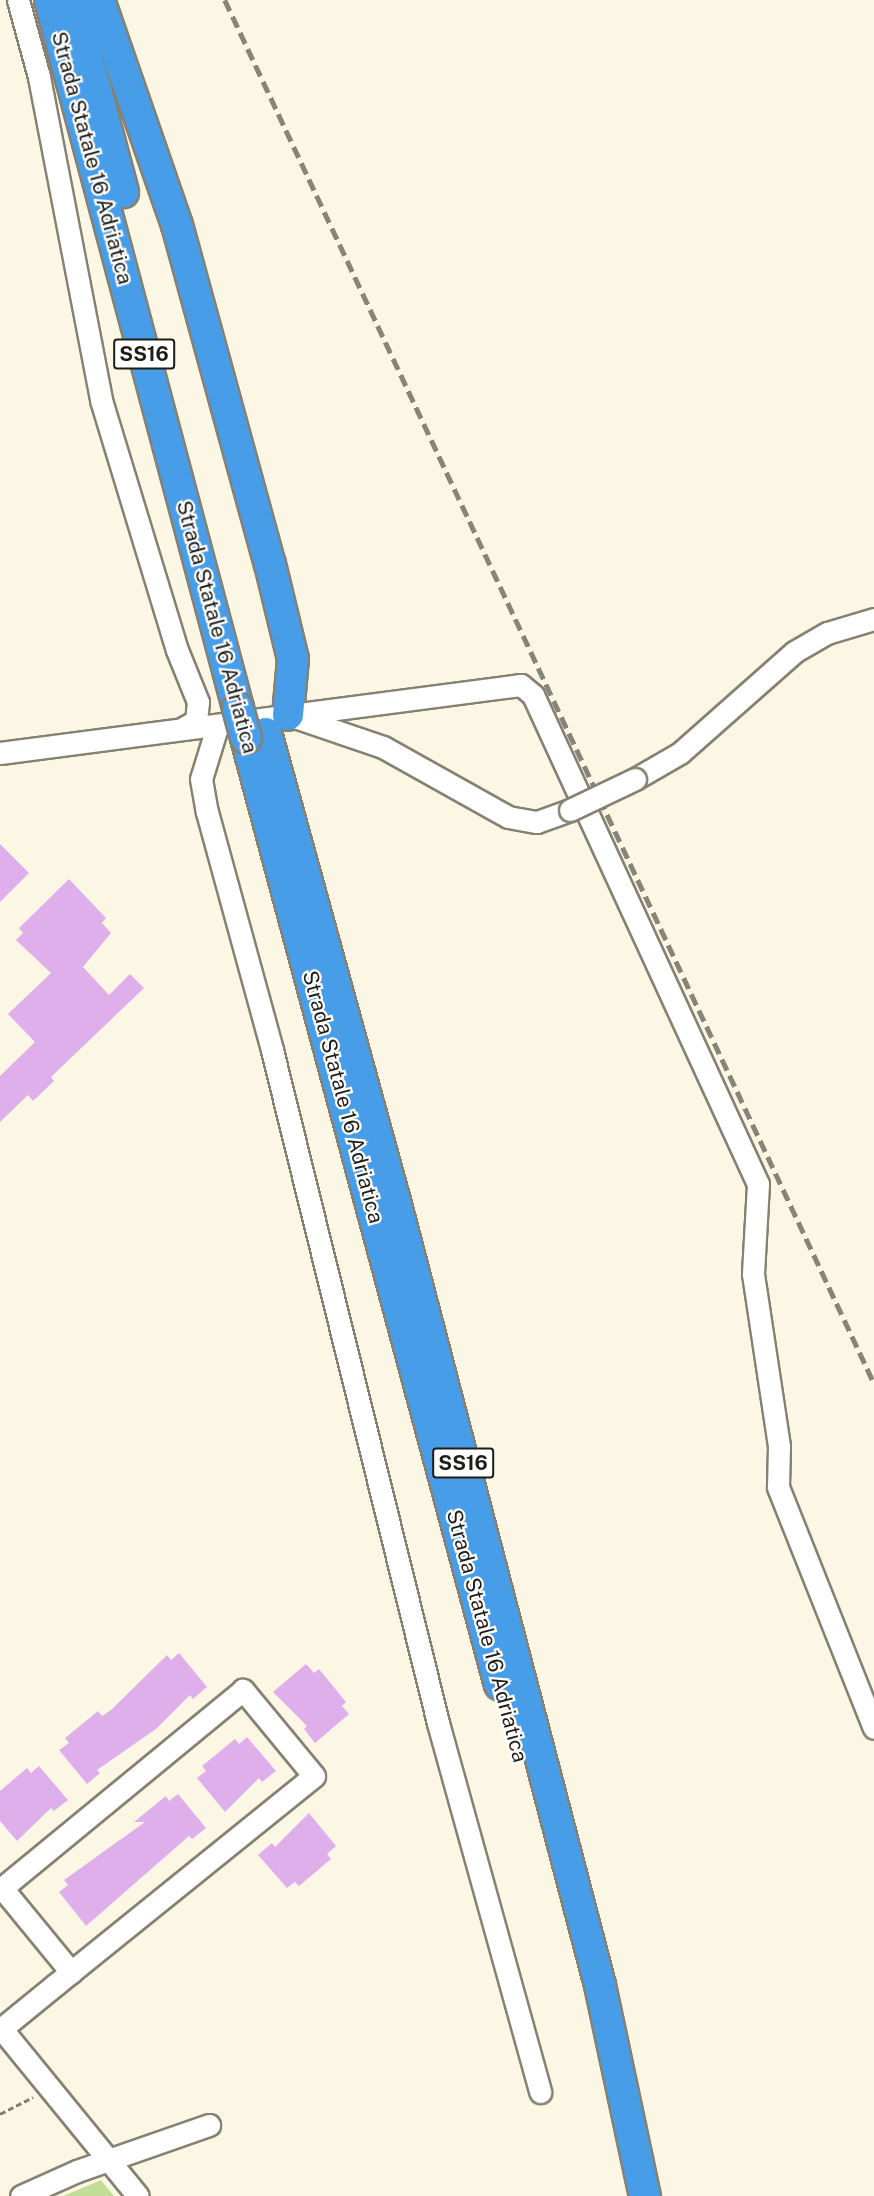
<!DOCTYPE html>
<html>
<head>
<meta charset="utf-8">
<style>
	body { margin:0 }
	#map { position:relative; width:874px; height:2196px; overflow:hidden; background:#fcf7e5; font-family:"Public Sans",sans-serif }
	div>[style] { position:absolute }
	.green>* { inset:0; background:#c4dd96 }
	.building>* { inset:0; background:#dfafeb }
	.path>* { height:3px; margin-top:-1.5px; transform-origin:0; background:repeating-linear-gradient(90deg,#827f73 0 6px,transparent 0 9px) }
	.roads { filter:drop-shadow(2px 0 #868172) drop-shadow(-2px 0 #868172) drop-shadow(0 2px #868172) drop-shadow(0 -2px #868172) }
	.minor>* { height:21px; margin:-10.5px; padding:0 10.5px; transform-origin:10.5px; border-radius:10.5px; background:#fff }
	.highway>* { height:30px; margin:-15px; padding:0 15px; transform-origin:15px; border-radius:15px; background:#489de9 }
	.rail>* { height:4.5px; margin-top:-2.25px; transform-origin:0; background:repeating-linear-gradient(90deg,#878478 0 12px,transparent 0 18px) }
	.bridges { filter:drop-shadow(2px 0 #868172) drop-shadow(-2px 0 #868172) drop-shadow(0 2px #868172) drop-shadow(0 -2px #868172) }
	.minor-bridge>* { height:21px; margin:-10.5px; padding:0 10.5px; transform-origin:10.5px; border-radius:10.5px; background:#fff }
	.highway-bridge>* { height:30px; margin:-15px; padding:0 15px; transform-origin:15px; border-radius:15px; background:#489de9 }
	span { translate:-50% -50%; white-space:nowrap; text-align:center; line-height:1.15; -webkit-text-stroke:4.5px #fff; paint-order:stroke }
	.shield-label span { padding:2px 4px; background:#fff; border:2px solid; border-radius:4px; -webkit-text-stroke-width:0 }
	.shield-label { font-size:20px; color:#1e1c16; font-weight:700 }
	.street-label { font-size:21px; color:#1e1c16 }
</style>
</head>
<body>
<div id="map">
	<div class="green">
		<div style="clip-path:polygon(101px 2180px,114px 2196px,63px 2196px)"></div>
	</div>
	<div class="building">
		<div style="clip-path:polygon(0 844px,29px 873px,0 902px)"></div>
		<div style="clip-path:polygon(69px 879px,106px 918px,102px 923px,111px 933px,83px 967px,109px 995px,130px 974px,144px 988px,51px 1077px,54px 1081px,33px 1101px,28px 1095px,0 1122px,0 1076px,35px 1042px,8px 1014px,51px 973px,16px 940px,23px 933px,19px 928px)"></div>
		<div style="clip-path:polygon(179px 1653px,207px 1687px,193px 1699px,190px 1695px,156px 1729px,97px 1770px,100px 1773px,87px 1784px,59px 1750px,69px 1743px,65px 1738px,98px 1711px,102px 1716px,111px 1710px,167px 1655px,171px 1660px)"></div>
		<div style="clip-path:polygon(306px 1664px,314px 1673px,319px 1669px,346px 1702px,342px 1706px,349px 1714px,315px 1743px,304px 1729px,307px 1726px,273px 1692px)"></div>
		<div style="clip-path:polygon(247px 1737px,276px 1771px,262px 1782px,259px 1778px,225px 1812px,197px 1778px,206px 1771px,202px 1766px,235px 1739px,239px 1744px)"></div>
		<div style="clip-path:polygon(39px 1766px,68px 1800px,54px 1811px,51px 1808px,17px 1841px,0 1821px,0 1791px,27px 1768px,31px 1773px)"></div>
		<div style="clip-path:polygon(178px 1794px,206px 1828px,192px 1839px,189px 1836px,86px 1926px,59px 1892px,68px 1885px,64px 1880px,145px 1822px,134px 1822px,166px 1796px,169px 1801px)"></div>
		<div style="clip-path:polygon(309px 1813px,336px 1846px,327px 1854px,331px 1859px,299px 1886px,295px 1882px,287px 1888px,258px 1855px,272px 1843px,275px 1847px)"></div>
	</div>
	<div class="path">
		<div style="left:0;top:2114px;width:37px;rotate:-27deg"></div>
	</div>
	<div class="roads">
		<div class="minor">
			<div style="left:18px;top:0;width:80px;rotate:74.7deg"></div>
			<div style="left:39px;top:77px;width:329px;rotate:79.1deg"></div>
			<div style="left:101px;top:400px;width:261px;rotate:73.1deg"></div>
			<div style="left:177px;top:650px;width:56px;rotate:68deg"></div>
			<div style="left:198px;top:702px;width:19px;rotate:96deg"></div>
			<div style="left:196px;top:721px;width:13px;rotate:151deg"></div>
			<div style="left:292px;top:716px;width:96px;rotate:18.8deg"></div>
			<div style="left:383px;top:747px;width:143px;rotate:29.2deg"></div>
			<div style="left:508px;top:817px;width:29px;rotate:10deg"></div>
			<div style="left:537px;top:822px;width:35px;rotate:-20deg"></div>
			<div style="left:217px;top:727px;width:54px;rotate:107.1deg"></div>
			<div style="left:201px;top:779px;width:34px;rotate:80deg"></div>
			<div style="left:207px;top:812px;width:247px;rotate:74.7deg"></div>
			<div style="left:272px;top:1050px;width:693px;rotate:76.14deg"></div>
			<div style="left:438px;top:1723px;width:383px;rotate:74.5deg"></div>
			<div style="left:0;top:753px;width:525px;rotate:-7.44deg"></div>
			<div style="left:521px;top:685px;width:16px;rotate:40deg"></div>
			<div style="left:533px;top:695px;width:538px;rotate:65.29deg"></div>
			<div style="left:758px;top:1184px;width:90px;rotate:93.2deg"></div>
			<div style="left:753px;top:1274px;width:174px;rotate:81.4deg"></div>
			<div style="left:779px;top:1446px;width:41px;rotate:91.4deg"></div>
			<div style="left:778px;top:1487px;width:259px;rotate:68.3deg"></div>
			<div style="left:635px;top:779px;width:52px;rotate:-30deg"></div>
			<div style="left:680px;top:753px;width:152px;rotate:-41.5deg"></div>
			<div style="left:794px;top:652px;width:38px;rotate:-30deg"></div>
			<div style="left:827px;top:633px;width:49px;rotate:-16.6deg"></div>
			<div style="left:0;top:2027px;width:218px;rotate:50.8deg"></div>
			<div style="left:1px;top:2029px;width:70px;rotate:-39.2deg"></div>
			<div style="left:55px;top:1985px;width:21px;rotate:-39deg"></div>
			<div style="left:71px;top:1972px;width:312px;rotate:-38.9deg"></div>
			<div style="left:314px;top:1776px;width:112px;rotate:-129.5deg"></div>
			<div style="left:243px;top:1690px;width:312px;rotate:140.6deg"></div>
			<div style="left:2px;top:1888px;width:109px;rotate:50.6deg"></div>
			<div style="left:21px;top:2196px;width:61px;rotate:-24.1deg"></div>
			<div style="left:77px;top:2171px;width:140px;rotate:-19.2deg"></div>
		</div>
		<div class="highway">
			<div style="left:50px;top:0;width:733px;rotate:75.13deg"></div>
			<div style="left:72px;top:0;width:199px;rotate:75.1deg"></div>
			<div style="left:99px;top:0;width:238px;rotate:70.9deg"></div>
			<div style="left:177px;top:225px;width:352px;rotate:74.7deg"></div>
			<div style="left:270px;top:564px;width:98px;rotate:76.4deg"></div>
			<div style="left:293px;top:659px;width:56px;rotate:95.1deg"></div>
			<div style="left:266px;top:733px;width:485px;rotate:74.6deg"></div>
			<div style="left:395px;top:1201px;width:810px;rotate:75.35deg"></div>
			<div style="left:600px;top:1985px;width:216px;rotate:78deg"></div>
			<div style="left:246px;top:738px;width:980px;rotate:74.99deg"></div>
		</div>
	</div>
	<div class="rail">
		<div style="left:225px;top:0;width:1528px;rotate:64.86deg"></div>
	</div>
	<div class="bridges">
		<div class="minor-bridge">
			<div style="left:570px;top:810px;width:72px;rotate:-25.5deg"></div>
		</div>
		<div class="highway-bridge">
			<div style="left:238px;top:708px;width:31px;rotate:75deg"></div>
		</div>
	</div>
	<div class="shield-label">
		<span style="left:144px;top:354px">SS16</span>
		<span style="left:463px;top:1463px">SS16</span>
	</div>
	<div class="street-label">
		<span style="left:92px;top:158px;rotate:75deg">Strada Statale 16 Adriatica</span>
		<span style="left:217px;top:627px;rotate:75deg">Strada Statale 16 Adriatica</span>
		<span style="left:343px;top:1097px;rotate:75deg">Strada Statale 16 Adriatica</span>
		<span style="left:487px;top:1636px;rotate:75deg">Strada Statale 16 Adriatica</span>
	</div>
</div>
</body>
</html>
